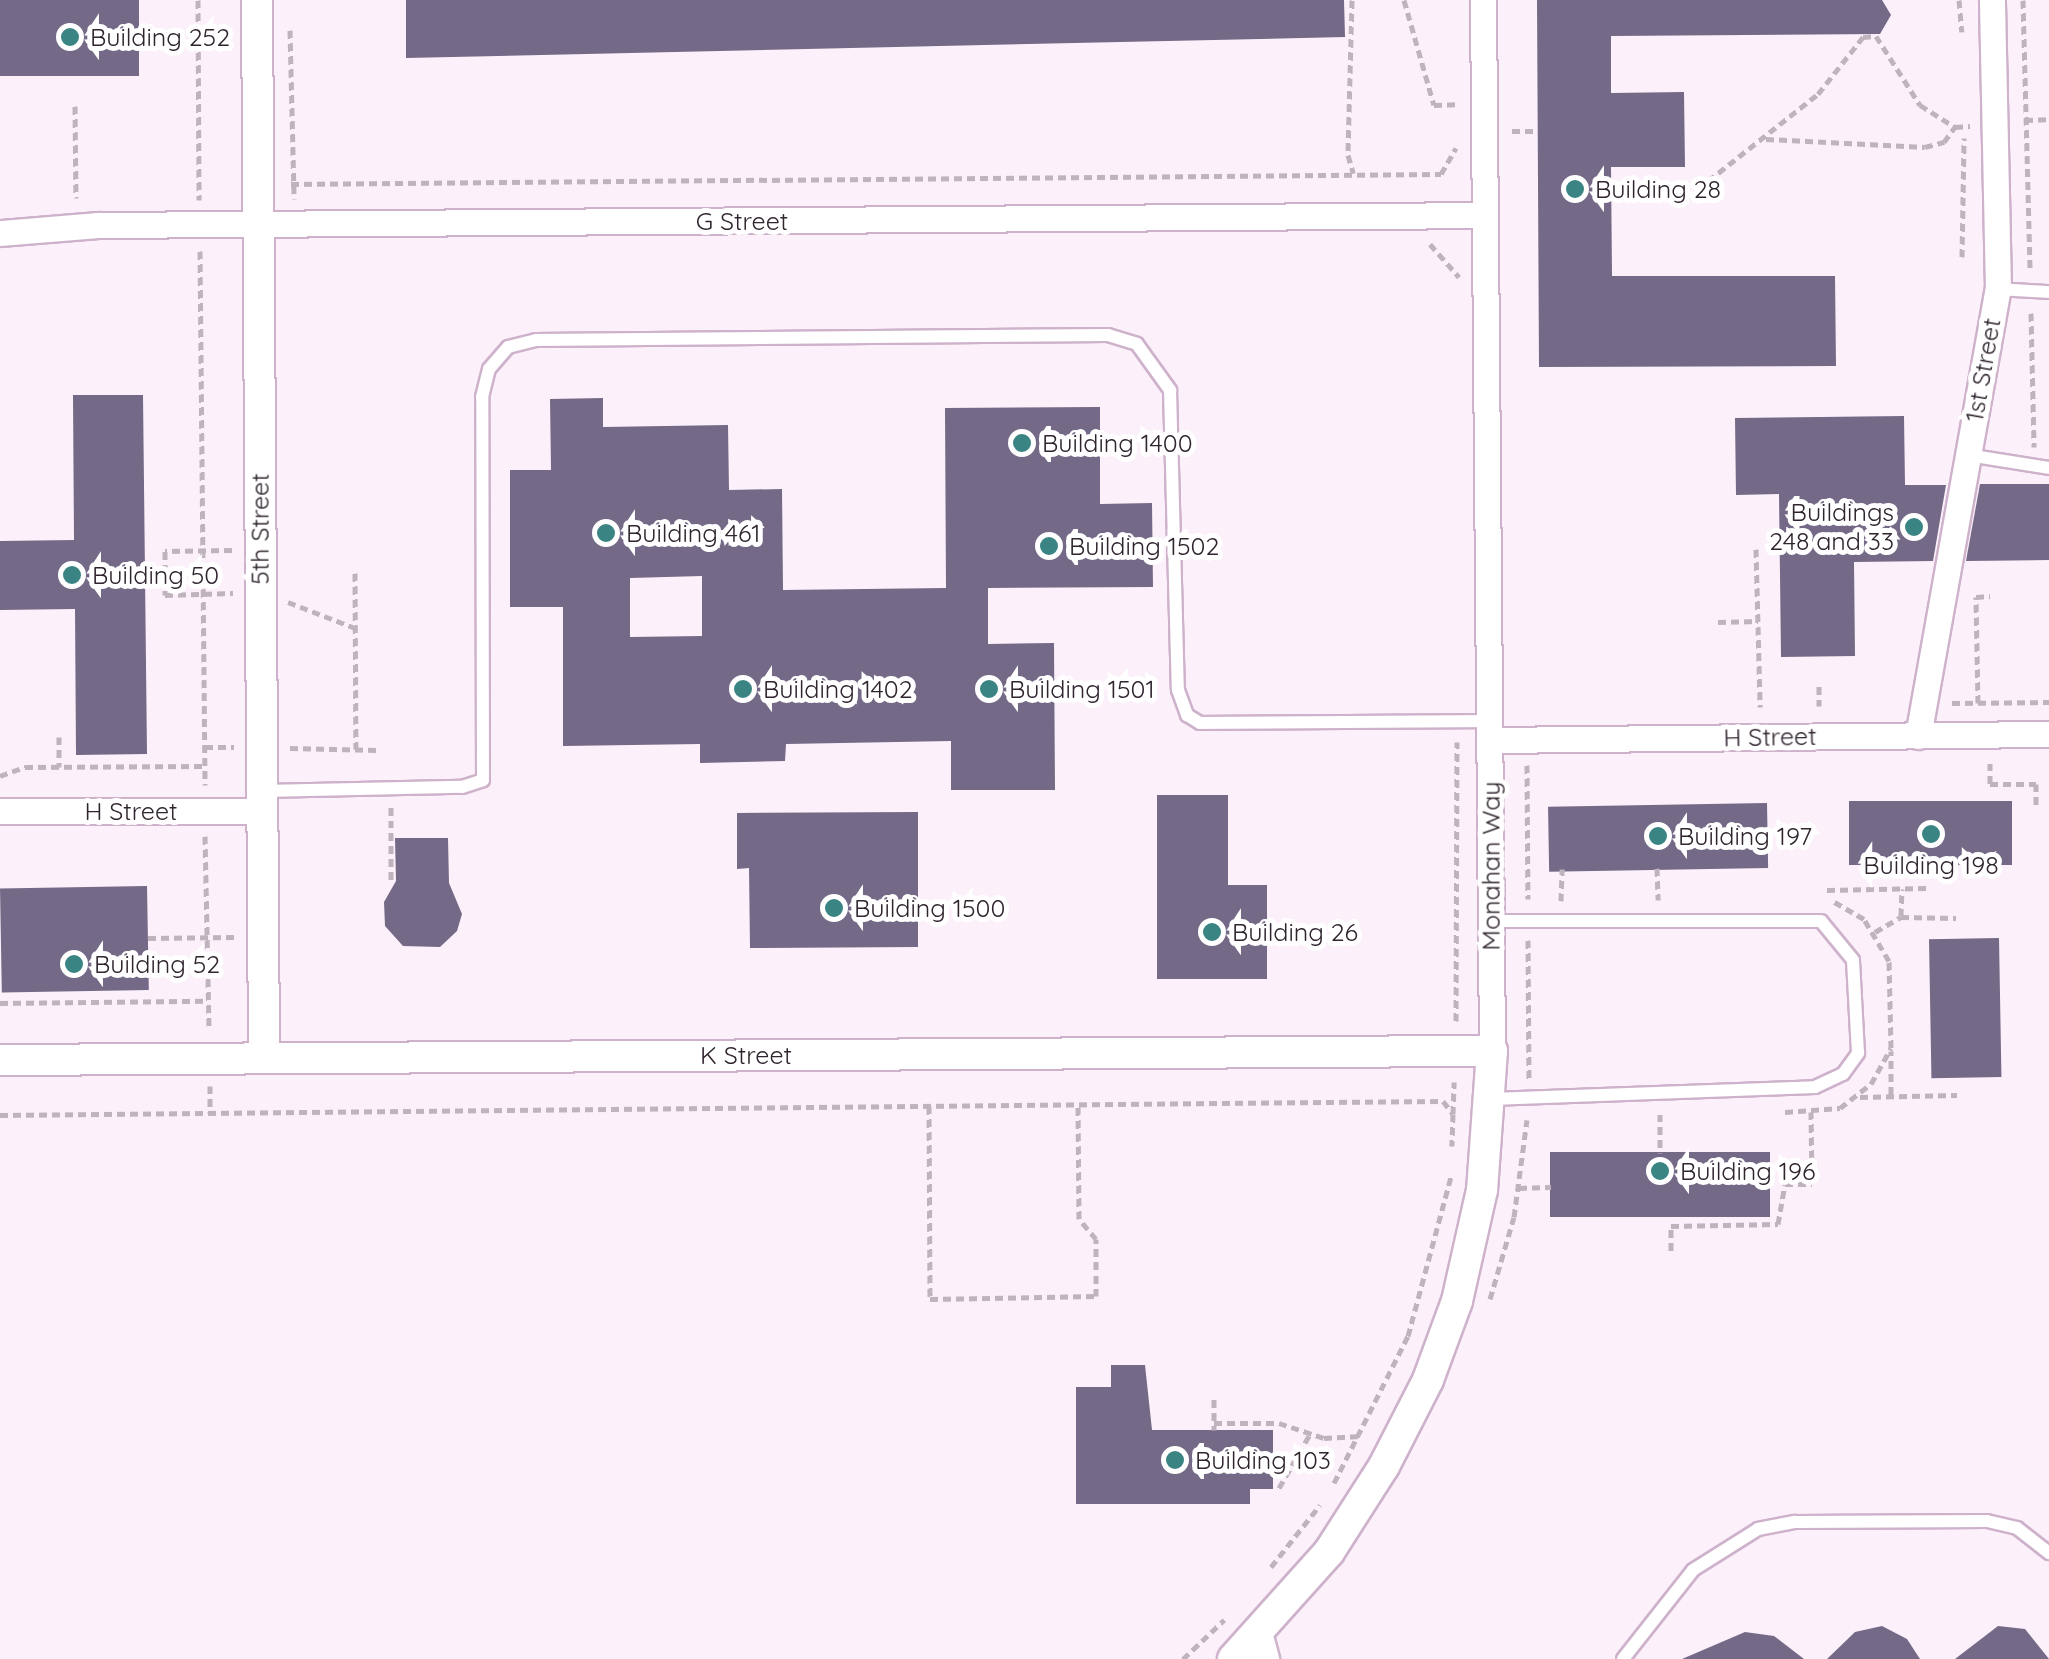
<!DOCTYPE html>
<html>
<head>
<meta charset="utf-8">
<style>
	body { margin:0 }
	#map { position:relative; width:2049px; height:1659px; overflow:hidden; background:#fcf0fa; font-family:Quicksand,sans-serif }
	div>[style] { position:absolute }
	.building>* { inset:0; background:#746986; transform-origin:0 0 }
	.path>* { height:5px; margin-top:-2.5px; transform-origin:0; background:repeating-linear-gradient(90deg,#bfb3bd 0 8px,transparent 0 13px) }
	.roads { filter:drop-shadow(2px 0 #ceb2cb) drop-shadow(-2px 0 #ceb2cb) drop-shadow(0 2px #ceb2cb) drop-shadow(0 -2px #ceb2cb) }
	.service>* { height:12px; margin:-6px; padding:0 6px; transform-origin:6px; border-radius:6px; background:#fff }
	.minor>* { height:25px; margin:-12.5px; padding:0 12.5px; transform-origin:12.5px; border-radius:12.5px; background:#fff }
	.tertiary>* { height:30px; margin:-15px; padding:0 15px; transform-origin:15px; border-radius:15px; background:#fff }
	.dots>* { width:28px; height:28px; translate:-50% -50%; box-sizing:border-box; border:5px solid #fff; border-radius:50% }
	span { translate:-50% -50%; white-space:nowrap; text-align:center; line-height:1.15; -webkit-text-stroke:10px #fff; paint-order:stroke }
	.poi-label { font-size:25px; color:#30252f }
	.left { translate:0 -50%; text-align:left }
	.right { translate:-100% -50%; text-align:right }
	.street-label { font-size:25px; color:#30252f }
</style>
</head>
<body>
<div id="map">
	<div class="building">
		<div style="left:0;top:0;width:139px;height:76px"></div>
		<div style="clip-path:polygon(406px 0,1344px 0,1345px 37px,406px 58px)"></div>
		<div style="clip-path:polygon(1537px 0,1882px 0,1891px 15px,1880px 34px,1611px 36px,1611px 93px,1684px 92px,1685px 167px,1611px 167px,1612px 276px,1835px 276px,1836px 366px,1539px 367px)"></div>
		<div style="clip-path:polygon(73px 395px,143px 395px,147px 754px,76px 755px,75px 609px,0 610px,0 541px,74px 540px)"></div>
		<div style="clip-path:polygon(evenodd,603px 398px,603px 427px,728px 425px,729px 490px,782px 489px,783px 590px,946px 588px,945px 408px,1100px 407px,1100px 504px,1152px 503px,1153px 587px,988px 588px,988px 644px,1054px 643px,1055px 790px,951px 790px,951px 741px,786px 744px,785px 761px,700px 763px,700px 744px,563px 746px,563px 607px,510px 607px,510px 470px,551px 470px,550px 399px,603px 398px,702px 576px,702px 636px,630px 637px,630px 578px,702px 576px)"></div>
		<div style="clip-path:polygon(1904px 416px,1905px 485px,1946px 485px,1933px 561px,1854px 562px,1855px 656px,1781px 657px,1779px 494px,1736px 495px,1735px 418px)"></div>
		<div style="clip-path:polygon(1980px 484px,2049px 484px,2049px 560px,1966px 561px)"></div>
		<div style="clip-path:polygon(1157px 795px,1228px 795px,1228px 885px,1267px 885px,1267px 979px,1157px 979px)"></div>
		<div style="left:2012px;top:801px;width:64px;height:163px;rotate:90deg"></div>
		<div style="left:1767px;top:803px;width:65px;height:219px;rotate:89deg"></div>
		<div style="clip-path:polygon(918px 812px,918px 947px,750px 948px,749px 868px,737px 869px,737px 813px)"></div>
		<div style="clip-path:polygon(395px 838px,448px 838px,449px 883px,462px 914px,457px 931px,440px 947px,403px 946px,385px 926px,384px 902px,396px 881px)"></div>
		<div style="left:147px;top:886px;width:104px;height:147px;rotate:89deg"></div>
		<div style="left:1999px;top:938px;width:139px;height:70px;rotate:89deg"></div>
		<div style="left:1770px;top:1152px;width:65px;height:220px;rotate:90deg"></div>
		<div style="clip-path:polygon(1111px 1365px,1145px 1365px,1152px 1430px,1273px 1430px,1273px 1489px,1250px 1489px,1250px 1504px,1076px 1504px,1076px 1387px,1111px 1387px)"></div>
		<div style="clip-path:polygon(1882px 1626px,1907px 1639px,1920px 1659px,1827px 1659px,1855px 1632px)"></div>
		<div style="clip-path:polygon(1998px 1626px,2025px 1629px,2049px 1659px,1955px 1659px)"></div>
		<div style="clip-path:polygon(1745px 1632px,1774px 1636px,1804px 1659px,1682px 1659px)"></div>
	</div>
	<div class="path">
		<div style="left:198px;top:0;width:200px;rotate:89.7deg"></div>
		<div style="left:1352px;top:0;width:155px;rotate:91.5deg"></div>
		<div style="left:1348px;top:155px;width:19px;rotate:74deg"></div>
		<div style="left:1404px;top:0;width:109px;rotate:74.1deg"></div>
		<div style="left:1434px;top:105px;width:23px;rotate:-2deg"></div>
		<div style="left:1959px;top:0;width:32px;rotate:85deg"></div>
		<div style="left:2023px;top:0;width:272px;rotate:88.5deg"></div>
		<div style="left:290px;top:30px;width:169px;rotate:88.6deg"></div>
		<div style="left:75px;top:106px;width:92px;rotate:89.4deg"></div>
		<div style="left:2025px;top:120px;width:24px;rotate:-2deg"></div>
		<div style="left:1512px;top:131px;width:26px"></div>
		<div style="left:1766px;top:139px;width:159px;rotate:2.9deg"></div>
		<div style="left:1925px;top:147px;width:20px;rotate:-15deg"></div>
		<div style="left:1944px;top:142px;width:19px;rotate:-54deg"></div>
		<div style="left:291px;top:184px;width:1150px;rotate:-0.5deg"></div>
		<div style="left:1441px;top:174px;width:30px;rotate:-60deg"></div>
		<div style="left:1698px;top:189px;width:153px;rotate:-38.4deg"></div>
		<div style="left:1818px;top:94px;width:73px;rotate:-51.7deg"></div>
		<div style="left:1863px;top:37px;width:13px;rotate:-4deg"></div>
		<div style="left:1876px;top:36px;width:82px;rotate:57.5deg"></div>
		<div style="left:1920px;top:105px;width:41px;rotate:32.2deg"></div>
		<div style="left:1955px;top:127px;width:15px;rotate:-4deg"></div>
		<div style="left:1430px;top:244px;width:44px;rotate:48.7deg"></div>
		<div style="left:200px;top:251px;width:534px;rotate:89.46deg"></div>
		<div style="left:1962px;top:257px;width:119px;rotate:-89deg"></div>
		<div style="left:2031px;top:313px;width:134px;rotate:88.7deg"></div>
		<div style="left:1756px;top:549px;width:158px;rotate:88.5deg"></div>
		<div style="left:232px;top:550px;width:67px;rotate:179.1deg"></div>
		<div style="left:165px;top:551px;width:44px;rotate:90deg"></div>
		<div style="left:165px;top:595px;width:68px;rotate:-1.7deg"></div>
		<div style="left:355px;top:573px;width:176px;rotate:89.7deg"></div>
		<div style="left:288px;top:602px;width:72px;rotate:21.2deg"></div>
		<div style="left:1718px;top:622px;width:40px;rotate:-1.4deg"></div>
		<div style="left:1819px;top:686px;width:20px;rotate:90deg"></div>
		<div style="left:1952px;top:703px;width:97px;rotate:-0.6deg"></div>
		<div style="left:1978px;top:703px;width:106px;rotate:-91.1deg"></div>
		<div style="left:1976px;top:597px;width:14px;rotate:-4deg"></div>
		<div style="left:59px;top:737px;width:30px;rotate:90deg"></div>
		<div style="left:205px;top:747px;width:29px"></div>
		<div style="left:290px;top:748px;width:87px;rotate:1.3deg"></div>
		<div style="left:1990px;top:763px;width:21px;rotate:90deg"></div>
		<div style="left:1990px;top:784px;width:46px"></div>
		<div style="left:2036px;top:784px;width:24px;rotate:90deg"></div>
		<div style="left:1527px;top:765px;width:134px;rotate:89.6deg"></div>
		<div style="left:0;top:776px;width:27px;rotate:-20deg"></div>
		<div style="left:25px;top:767px;width:179px;rotate:-0.3deg"></div>
		<div style="left:391px;top:807px;width:73px;rotate:90deg"></div>
		<div style="left:205px;top:836px;width:194px;rotate:88.8deg"></div>
		<div style="left:1657px;top:868px;width:32px;rotate:88deg"></div>
		<div style="left:1827px;top:890px;width:100px;rotate:-1.1deg"></div>
		<div style="left:1561px;top:901px;width:32px;rotate:-88deg"></div>
		<div style="left:1901px;top:916px;width:27px;rotate:-88deg"></div>
		<div style="left:1875px;top:932px;width:30px;rotate:-30deg"></div>
		<div style="left:1901px;top:917px;width:55px;rotate:1deg"></div>
		<div style="left:148px;top:938px;width:87px;rotate:-0.7deg"></div>
		<div style="left:1528px;top:940px;width:139px;rotate:89.6deg"></div>
		<div style="left:0;top:1003px;width:208px;rotate:-0.6deg"></div>
		<div style="left:1456px;top:1021px;width:279px;rotate:-89.8deg"></div>
		<div style="left:210px;top:1086px;width:27px;rotate:90deg"></div>
		<div style="left:1891px;top:1095px;width:44px;rotate:-90deg"></div>
		<div style="left:1860px;top:1097px;width:97px;rotate:-1.2deg"></div>
		<div style="left:929px;top:1106px;width:193px;rotate:89.7deg"></div>
		<div style="left:930px;top:1299px;width:166px;rotate:-1deg"></div>
		<div style="left:1096px;top:1296px;width:57px;rotate:-90deg"></div>
		<div style="left:1096px;top:1239px;width:26px;rotate:-130deg"></div>
		<div style="left:1079px;top:1219px;width:115px;rotate:-90.5deg"></div>
		<div style="left:1785px;top:1112px;width:55px;rotate:-4.2deg"></div>
		<div style="left:1840px;top:1108px;width:39px;rotate:-38deg"></div>
		<div style="left:1871px;top:1084px;width:41px;rotate:-60.9deg"></div>
		<div style="left:1891px;top:1048px;width:87px;rotate:-91.3deg"></div>
		<div style="left:1889px;top:961px;width:49px;rotate:-120.8deg"></div>
		<div style="left:1864px;top:919px;width:36px;rotate:-150deg"></div>
		<div style="left:1453px;top:1114px;width:32px;rotate:-88deg"></div>
		<div style="left:1660px;top:1114px;width:39px;rotate:90deg"></div>
		<div style="left:0;top:1115px;width:1443px;rotate:-0.56deg"></div>
		<div style="left:1443px;top:1101px;width:16px;rotate:52deg"></div>
		<div style="left:1453px;top:1114px;width:32px;rotate:92deg"></div>
		<div style="left:1519px;top:1188px;width:32px;rotate:-2deg"></div>
		<div style="left:1671px;top:1251px;width:25px;rotate:-90deg"></div>
		<div style="left:1671px;top:1226px;width:107px;rotate:-1.1deg"></div>
		<div style="left:1778px;top:1224px;width:41px;rotate:-80.1deg"></div>
		<div style="left:1785px;top:1184px;width:27px"></div>
		<div style="left:1812px;top:1184px;width:72px;rotate:-90.8deg"></div>
		<div style="left:1490px;top:1299px;width:85px;rotate:-73.7deg"></div>
		<div style="left:1514px;top:1217px;width:98px;rotate:-82.4deg"></div>
		<div style="left:1214px;top:1399px;width:31px;rotate:90deg"></div>
		<div style="left:1214px;top:1423px;width:65px"></div>
		<div style="left:1279px;top:1423px;width:47px;rotate:18.4deg"></div>
		<div style="left:1324px;top:1438px;width:37px;rotate:-3deg"></div>
		<div style="left:1334px;top:1483px;width:165px;rotate:-63.3deg"></div>
		<div style="left:1408px;top:1336px;width:165px;rotate:-74.9deg"></div>
		<div style="left:1279px;top:1488px;width:62px;rotate:-60.1deg"></div>
		<div style="left:1271px;top:1567px;width:79px;rotate:-51.7deg"></div>
		<div style="left:1183px;top:1659px;width:57px;rotate:-43.6deg"></div>
	</div>
	<div class="roads">
		<div class="service">
			<div style="left:1998px;top:289px;width:51px;rotate:3.4deg"></div>
			<div style="left:1968px;top:455px;width:82px;rotate:9.1deg"></div>
			<div style="left:263px;top:791px;width:199px;rotate:-1.2deg"></div>
			<div style="left:462px;top:787px;width:22px;rotate:-18deg"></div>
			<div style="left:483px;top:780px;width:383px;rotate:-90.1deg"></div>
			<div style="left:482px;top:397px;width:29px;rotate:-76deg"></div>
			<div style="left:489px;top:369px;width:29px;rotate:-49deg"></div>
			<div style="left:508px;top:347px;width:29px;rotate:-14deg"></div>
			<div style="left:536px;top:340px;width:572px;rotate:-0.5deg"></div>
			<div style="left:1108px;top:335px;width:30px;rotate:17deg"></div>
			<div style="left:1137px;top:344px;width:57px;rotate:54.3deg"></div>
			<div style="left:1170px;top:390px;width:300px;rotate:88.5deg"></div>
			<div style="left:1178px;top:690px;width:27px;rotate:70deg"></div>
			<div style="left:1187px;top:715px;width:15px;rotate:32deg"></div>
			<div style="left:1200px;top:723px;width:291px;rotate:-0.4deg"></div>
			<div style="left:1491px;top:1099px;width:324px;rotate:-2.1deg"></div>
			<div style="left:1815px;top:1087px;width:31px;rotate:-25deg"></div>
			<div style="left:1843px;top:1074px;width:26px;rotate:-54deg"></div>
			<div style="left:1858px;top:1053px;width:93px;rotate:-93.1deg"></div>
			<div style="left:1853px;top:960px;width:50px;rotate:-129.4deg"></div>
			<div style="left:1821px;top:921px;width:329px;rotate:180deg"></div>
			<div style="left:1623px;top:1659px;width:113px;rotate:-51.8deg"></div>
			<div style="left:1693px;top:1570px;width:77px;rotate:-32.2deg"></div>
			<div style="left:1758px;top:1529px;width:38px;rotate:-11deg"></div>
			<div style="left:1795px;top:1522px;width:192px;rotate:-0.3deg"></div>
			<div style="left:1987px;top:1521px;width:31px;rotate:13deg"></div>
			<div style="left:2017px;top:1528px;width:41px;rotate:38deg"></div>
		</div>
		<div class="minor">
			<div style="left:1483px;top:0;width:1051px;rotate:89.51deg"></div>
			<div style="left:0;top:233px;width:98px;rotate:-4.7deg"></div>
			<div style="left:98px;top:225px;width:1387px;rotate:-0.41deg"></div>
			<div style="left:1918px;top:736px;width:454px;rotate:-79.9deg"></div>
			<div style="left:1998px;top:289px;width:289px;rotate:-91.2deg"></div>
			<div style="left:1491px;top:740px;width:558px;rotate:-0.62deg"></div>
			<div style="left:0;top:811px;width:262px"></div>
			<div style="left:1259px;top:1632px;width:28px;rotate:75deg"></div>
		</div>
		<div class="tertiary">
			<div style="left:257px;top:0;width:1058px;rotate:89.62deg"></div>
			<div style="left:0;top:1060px;width:1492px;rotate:-0.35deg"></div>
			<div style="left:1492px;top:1051px;width:139px;rotate:94.1deg"></div>
			<div style="left:1482px;top:1190px;width:114px;rotate:102.7deg"></div>
			<div style="left:1457px;top:1301px;width:84px;rotate:110.2deg"></div>
			<div style="left:1428px;top:1380px;width:97px;rotate:117.1deg"></div>
			<div style="left:1384px;top:1466px;width:102px;rotate:122.6deg"></div>
			<div style="left:1329px;top:1552px;width:144px;rotate:131.9deg"></div>
		</div>
	</div>
	<div class="dots">
		<div style="left:70px;top:37px;background:#3b8484"></div>
		<div style="left:1575px;top:189px;background:#3b8484"></div>
		<div style="left:1022px;top:443px;background:#3b8484"></div>
		<div style="left:1914px;top:527px;background:#3b8484"></div>
		<div style="left:606px;top:533px;background:#3b8484"></div>
		<div style="left:1049px;top:546px;background:#3b8484"></div>
		<div style="left:72px;top:575px;background:#3b8484"></div>
		<div style="left:743px;top:689px;background:#3b8484"></div>
		<div style="left:989px;top:689px;background:#3b8484"></div>
		<div style="left:1931px;top:834px;background:#3b8484"></div>
		<div style="left:1658px;top:836px;background:#3b8484"></div>
		<div style="left:834px;top:908px;background:#3b8484"></div>
		<div style="left:1212px;top:932px;background:#3b8484"></div>
		<div style="left:74px;top:964px;background:#3b8484"></div>
		<div style="left:1660px;top:1171px;background:#3b8484"></div>
		<div style="left:1175px;top:1460px;background:#3b8484"></div>
	</div>
	<div class="poi-label">
		<span class="left" style="left:90px;top:37px">Building 252</span>
		<span class="left" style="left:1595px;top:189px">Building 28</span>
		<span class="left" style="left:1042px;top:443px">Building 1400</span>
		<span class="right" style="left:1894px;top:527px">Buildings<br>248 and 33</span>
		<span class="left" style="left:626px;top:533px">Building 461</span>
		<span class="left" style="left:1069px;top:546px">Building 1502</span>
		<span class="left" style="left:92px;top:575px">Building 50</span>
		<span class="left" style="left:763px;top:689px">Building 1402</span>
		<span class="left" style="left:1009px;top:689px">Building 1501</span>
		<span class="left" style="left:1678px;top:836px">Building 197</span>
		<span style="left:1931px;top:865px">Building 198</span>
		<span class="left" style="left:854px;top:908px">Building 1500</span>
		<span class="left" style="left:1232px;top:932px">Building 26</span>
		<span class="left" style="left:94px;top:964px">Building 52</span>
		<span class="left" style="left:1680px;top:1171px">Building 196</span>
		<span class="left" style="left:1195px;top:1460px">Building 103</span>
	</div>
	<div class="street-label">
		<span style="left:742px;top:221px">G Street</span>
		<span style="left:1983px;top:370px;rotate:-80deg">1st Street</span>
		<span style="left:260px;top:529px;rotate:-90deg">5th Street</span>
		<span style="left:1770px;top:737px;rotate:-1deg">H Street</span>
		<span style="left:131px;top:811px">H Street</span>
		<span style="left:1491px;top:866px;rotate:-90deg">Monahan Way</span>
		<span style="left:746px;top:1055px">K Street</span>
	</div>
</div>
</body>
</html>
